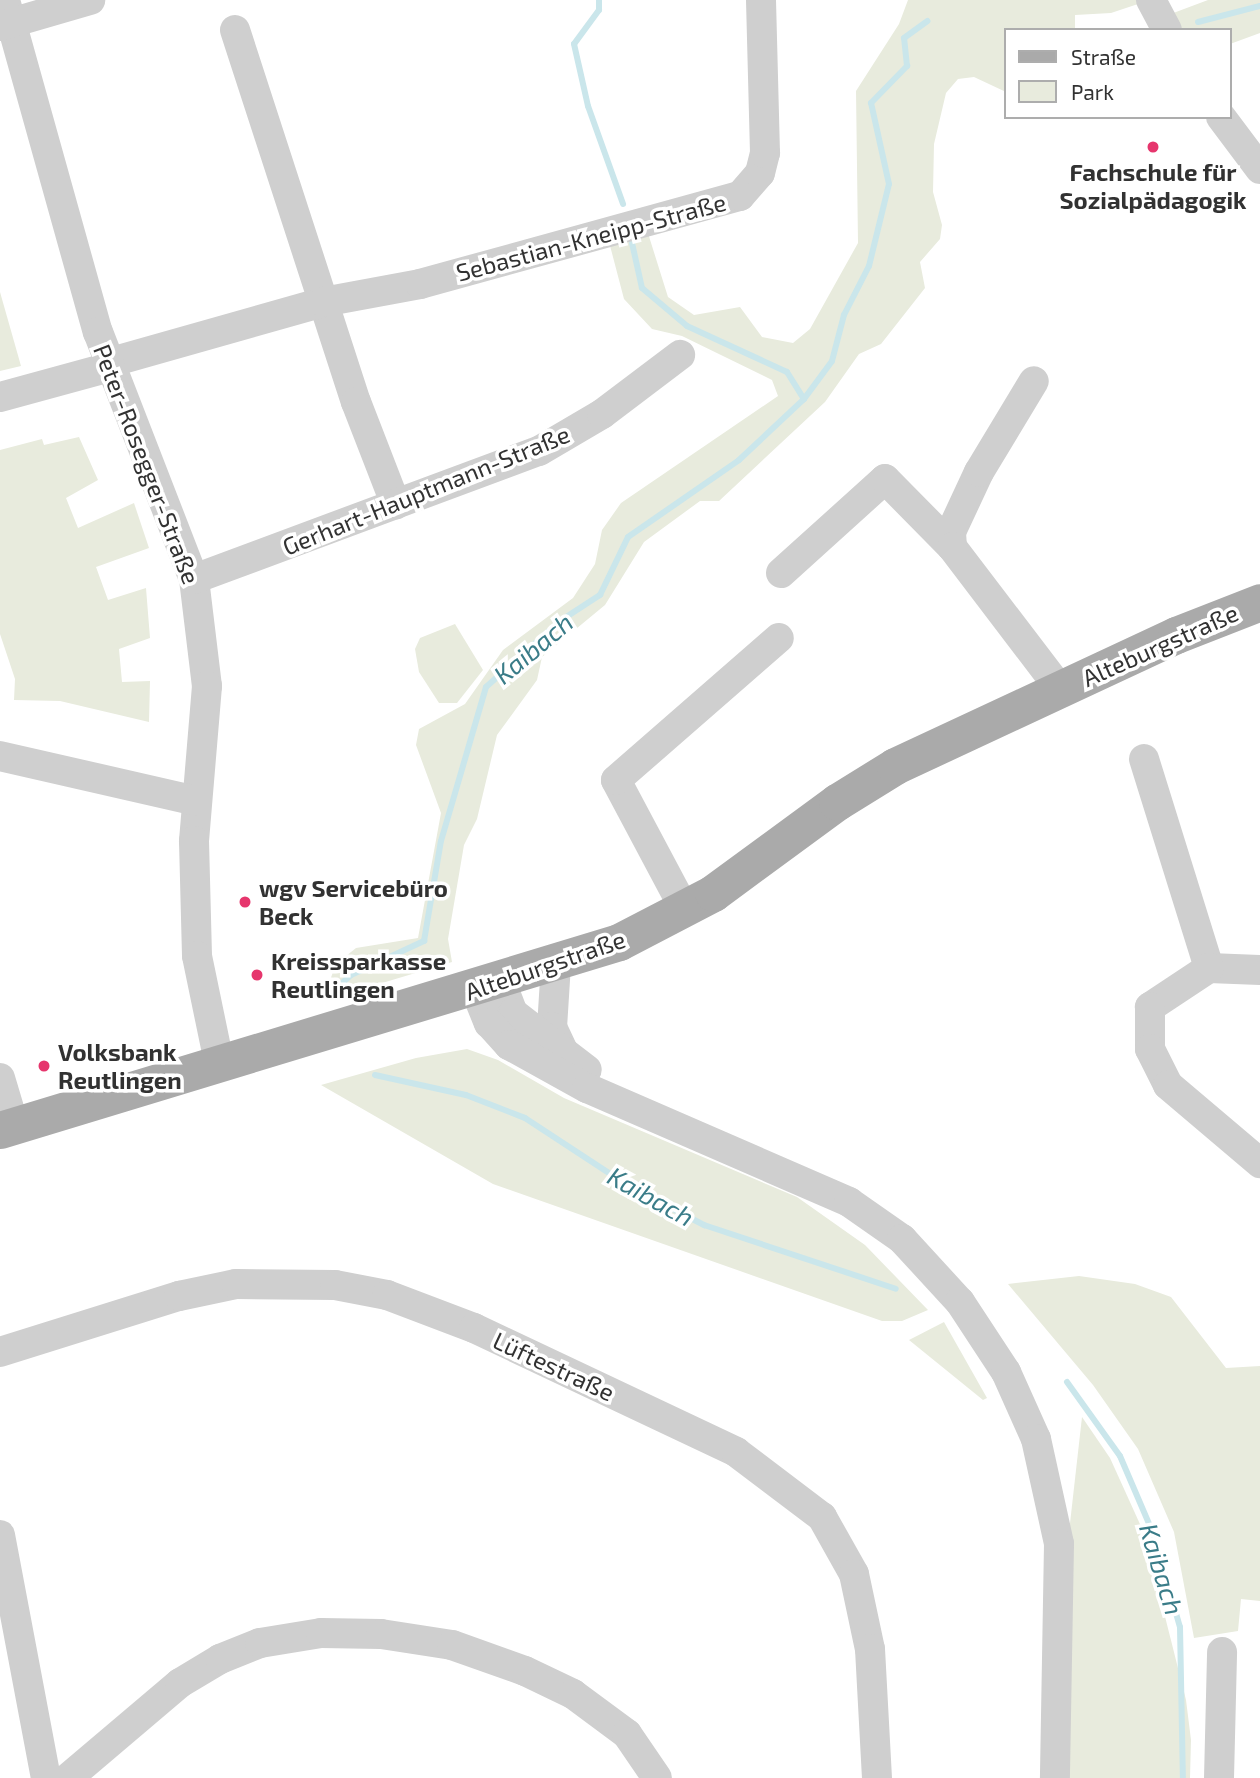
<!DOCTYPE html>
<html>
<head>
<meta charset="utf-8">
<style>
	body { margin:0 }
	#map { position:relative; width:1260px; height:1778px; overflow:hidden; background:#fff; font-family:"Exo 2",sans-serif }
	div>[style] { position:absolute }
	.green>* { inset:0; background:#e8ebdd }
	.stream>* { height:6px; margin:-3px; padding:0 3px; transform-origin:3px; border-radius:3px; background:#cae6eb }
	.minor>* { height:30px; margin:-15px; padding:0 15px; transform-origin:15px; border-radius:15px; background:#cfcfcf }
	.major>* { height:37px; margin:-18.5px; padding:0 18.5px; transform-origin:18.5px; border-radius:18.5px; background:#aaa }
	.dots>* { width:19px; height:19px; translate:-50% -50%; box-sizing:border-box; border:4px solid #fff; border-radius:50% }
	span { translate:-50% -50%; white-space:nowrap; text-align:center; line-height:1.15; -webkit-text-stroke:7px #fff; paint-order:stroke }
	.poi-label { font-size:24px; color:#323232; font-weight:700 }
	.left { translate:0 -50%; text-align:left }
	.street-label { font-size:24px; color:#323232 }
	.water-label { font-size:26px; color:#3a7c88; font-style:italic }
	.legend { position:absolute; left:1004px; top:28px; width:228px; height:91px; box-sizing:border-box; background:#fff; border:2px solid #adadad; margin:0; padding:9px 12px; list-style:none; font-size:21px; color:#323232 }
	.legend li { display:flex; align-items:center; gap:14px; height:35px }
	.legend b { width:35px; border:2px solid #adadad }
</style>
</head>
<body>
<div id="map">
	<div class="green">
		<div style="clip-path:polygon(908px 0,1150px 0,1111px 13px,1075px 15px,1075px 30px,1006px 30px,1006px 92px,974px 77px,958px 79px,946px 93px,934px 144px,933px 192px,942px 225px,940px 239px,920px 262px,925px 288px,881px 344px,859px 354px,825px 402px,719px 501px,700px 501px,644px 542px,605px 605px,542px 657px,537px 680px,497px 735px,477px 819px,464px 845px,448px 939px,452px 962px,329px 999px,326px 991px,336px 964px,356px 948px,418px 938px,441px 813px,416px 745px,419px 729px,465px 704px,503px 650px,573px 598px,595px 564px,602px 530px,621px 503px,778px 396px,772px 380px,682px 336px,652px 329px,624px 299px,608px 238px,647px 230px,668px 297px,694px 315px,740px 307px,762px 337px,793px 343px,810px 329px,858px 243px,856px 91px,899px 24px)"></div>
		<div style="clip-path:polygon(1208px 0,1260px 0,1260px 33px,1230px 44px,1230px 30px,1176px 30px,1168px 15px)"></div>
		<div style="clip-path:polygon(0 292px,21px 366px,0 371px)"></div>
		<div style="clip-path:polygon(79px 437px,98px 480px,66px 498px,78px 528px,134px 503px,149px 548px,96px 567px,108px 600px,146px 588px,150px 638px,119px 649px,122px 682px,150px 681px,149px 722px,60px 701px,14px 700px,15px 679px,0 634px,0 450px,42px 439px,44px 445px)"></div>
		<div style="clip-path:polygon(455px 624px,483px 670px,457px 703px,439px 703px,419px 672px,415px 649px,420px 638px)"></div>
		<div style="clip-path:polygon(467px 1049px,498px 1060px,564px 1098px,797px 1197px,865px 1245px,928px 1310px,902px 1321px,882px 1321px,493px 1184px,321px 1085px,416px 1058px)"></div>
		<div style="clip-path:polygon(1079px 1276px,1135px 1284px,1171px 1297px,1226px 1368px,1260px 1366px,1260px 1601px,1241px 1599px,1238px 1631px,1194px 1638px,1174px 1532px,1138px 1449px,1093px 1385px,1008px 1284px)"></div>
		<div style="clip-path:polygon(944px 1322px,987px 1398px,983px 1400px,909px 1340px)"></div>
		<div style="clip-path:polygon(1082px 1417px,1110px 1458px,1144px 1533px,1186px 1700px,1191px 1740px,1190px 1778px,1065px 1778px,1068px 1541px)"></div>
	</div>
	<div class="stream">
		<div style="left:599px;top:0;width:10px;rotate:90deg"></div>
		<div style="left:599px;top:10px;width:42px;rotate:126.3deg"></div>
		<div style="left:574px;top:44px;width:64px;rotate:77.3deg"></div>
		<div style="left:588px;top:106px;width:104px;rotate:70.3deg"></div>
		<div style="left:1198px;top:22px;width:64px;rotate:-14.5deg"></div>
		<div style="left:632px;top:243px;width:46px;rotate:77.5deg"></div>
		<div style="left:642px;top:288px;width:59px;rotate:40.2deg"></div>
		<div style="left:687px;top:326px;width:110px;rotate:24.7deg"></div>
		<div style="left:787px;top:372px;width:32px;rotate:58deg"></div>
		<div style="left:341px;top:984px;width:13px;rotate:-42deg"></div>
		<div style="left:351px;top:975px;width:81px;rotate:-25deg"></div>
		<div style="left:424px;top:941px;width:101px;rotate:-80.4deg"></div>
		<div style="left:441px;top:841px;width:160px;rotate:-73.7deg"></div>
		<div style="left:486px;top:687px;width:99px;rotate:-41.7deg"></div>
		<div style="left:560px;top:621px;width:48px;rotate:-33deg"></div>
		<div style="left:600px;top:595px;width:64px;rotate:-64.2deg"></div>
		<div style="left:628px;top:537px;width:135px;rotate:-34.7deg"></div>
		<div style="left:739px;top:460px;width:89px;rotate:-43.2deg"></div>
		<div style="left:804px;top:399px;width:47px;rotate:-53.6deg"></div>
		<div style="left:832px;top:361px;width:48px;rotate:-75.4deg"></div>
		<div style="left:844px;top:315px;width:55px;rotate:-63deg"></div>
		<div style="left:869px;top:266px;width:84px;rotate:-76.3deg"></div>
		<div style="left:889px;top:184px;width:83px;rotate:-102.5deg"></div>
		<div style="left:871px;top:103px;width:52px;rotate:-45.8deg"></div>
		<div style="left:907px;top:66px;width:28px;rotate:-96deg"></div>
		<div style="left:904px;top:38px;width:29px;rotate:-36deg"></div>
		<div style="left:375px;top:1075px;width:93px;rotate:12.4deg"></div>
		<div style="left:466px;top:1095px;width:63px;rotate:21.3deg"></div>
		<div style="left:525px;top:1118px;width:124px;rotate:33.2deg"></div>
		<div style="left:629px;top:1186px;width:85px;rotate:27.5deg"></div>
		<div style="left:704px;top:1225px;width:202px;rotate:18.4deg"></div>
		<div style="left:1067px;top:1382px;width:91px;rotate:54.4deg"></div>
		<div style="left:1120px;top:1456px;width:84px;rotate:66.8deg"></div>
		<div style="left:1153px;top:1533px;width:98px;rotate:74deg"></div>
		<div style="left:1180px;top:1627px;width:151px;rotate:88.9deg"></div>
	</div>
	<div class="minor">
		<div style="left:5px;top:0;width:345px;rotate:74.4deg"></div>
		<div style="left:98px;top:332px;width:265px;rotate:68.8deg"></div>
		<div style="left:194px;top:579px;width:108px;rotate:83.1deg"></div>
		<div style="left:207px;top:686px;width:156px;rotate:94.8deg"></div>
		<div style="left:194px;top:841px;width:115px;rotate:88.5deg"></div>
		<div style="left:197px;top:956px;width:108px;rotate:78.3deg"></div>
		<div style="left:1151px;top:0;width:34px;rotate:62deg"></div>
		<div style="left:0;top:26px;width:94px;rotate:-16.1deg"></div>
		<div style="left:235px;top:30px;width:391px;rotate:72deg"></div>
		<div style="left:356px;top:402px;width:110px;rotate:68.8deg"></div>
		<div style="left:1221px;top:117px;width:65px;rotate:53.1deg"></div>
		<div style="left:108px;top:363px;width:223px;rotate:-15.8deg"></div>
		<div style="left:323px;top:302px;width:99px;rotate:-10.5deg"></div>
		<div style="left:420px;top:284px;width:332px;rotate:-15.4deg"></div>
		<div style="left:740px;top:196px;width:30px;rotate:-49deg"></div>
		<div style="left:760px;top:173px;width:21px;rotate:-76deg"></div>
		<div style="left:765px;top:153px;width:153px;rotate:-91.5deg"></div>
		<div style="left:0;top:397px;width:114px;rotate:-15.3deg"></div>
		<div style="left:952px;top:547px;width:15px;rotate:-94deg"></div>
		<div style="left:951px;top:532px;width:66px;rotate:-65deg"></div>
		<div style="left:979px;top:472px;width:106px;rotate:-58.9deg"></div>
		<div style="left:781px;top:573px;width:140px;rotate:-42.1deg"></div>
		<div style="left:885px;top:479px;width:95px;rotate:45.4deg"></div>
		<div style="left:952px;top:547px;width:178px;rotate:52.7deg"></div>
		<div style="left:194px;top:579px;width:368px;rotate:-20.4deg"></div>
		<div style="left:539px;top:451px;width:73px;rotate:-30.4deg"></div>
		<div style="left:602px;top:414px;width:98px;rotate:-37.1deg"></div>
		<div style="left:0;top:756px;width:201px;rotate:12.9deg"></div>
		<div style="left:1144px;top:759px;width:219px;rotate:72.7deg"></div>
		<div style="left:685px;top:910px;width:147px;rotate:-118deg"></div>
		<div style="left:616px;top:780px;width:216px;rotate:-41.1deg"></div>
		<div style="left:556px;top:964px;width:63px;rotate:93.6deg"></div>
		<div style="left:552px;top:1027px;width:31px;rotate:65deg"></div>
		<div style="left:1260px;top:970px;width:51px;rotate:-177.8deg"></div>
		<div style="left:1209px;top:968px;width:71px;rotate:146.5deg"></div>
		<div style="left:1150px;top:1007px;width:42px;rotate:90deg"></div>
		<div style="left:1150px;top:1049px;width:40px;rotate:63.4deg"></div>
		<div style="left:1168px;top:1085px;width:121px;rotate:40.3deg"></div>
		<div style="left:501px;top:982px;width:33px;rotate:69deg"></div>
		<div style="left:513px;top:1013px;width:93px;rotate:37.6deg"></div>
		<div style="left:475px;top:989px;width:37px;rotate:68deg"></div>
		<div style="left:489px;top:1023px;width:30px;rotate:48deg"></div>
		<div style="left:509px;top:1045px;width:89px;rotate:28.9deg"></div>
		<div style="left:587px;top:1088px;width:286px;rotate:23.5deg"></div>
		<div style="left:849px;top:1202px;width:65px;rotate:34.9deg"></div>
		<div style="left:902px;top:1239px;width:86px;rotate:47.4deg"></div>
		<div style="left:960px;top:1302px;width:84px;rotate:56.7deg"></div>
		<div style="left:1006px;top:1372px;width:73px;rotate:65.9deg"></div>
		<div style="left:1036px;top:1439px;width:107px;rotate:77.6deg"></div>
		<div style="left:1059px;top:1544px;width:234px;rotate:91deg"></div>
		<div style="left:0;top:1078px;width:49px;rotate:73.4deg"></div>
		<div style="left:0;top:1352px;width:188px;rotate:-17.4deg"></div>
		<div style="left:179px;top:1296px;width:58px;rotate:-11.9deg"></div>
		<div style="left:236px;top:1284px;width:99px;rotate:0.6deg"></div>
		<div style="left:335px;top:1285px;width:53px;rotate:10.9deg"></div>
		<div style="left:387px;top:1295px;width:93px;rotate:20.8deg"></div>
		<div style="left:474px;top:1328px;width:290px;rotate:25.3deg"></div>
		<div style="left:736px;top:1452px;width:108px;rotate:37.1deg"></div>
		<div style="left:822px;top:1517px;width:65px;rotate:60.7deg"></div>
		<div style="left:854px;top:1574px;width:77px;rotate:78deg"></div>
		<div style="left:870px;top:1649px;width:129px;rotate:86.9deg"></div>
		<div style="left:0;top:1535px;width:247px;rotate:79.3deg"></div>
		<div style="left:68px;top:1778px;width:147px;rotate:-40.3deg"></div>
		<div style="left:180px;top:1683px;width:47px;rotate:-31deg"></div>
		<div style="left:220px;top:1659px;width:43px;rotate:-21.8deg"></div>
		<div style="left:260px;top:1643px;width:62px;rotate:-9.3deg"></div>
		<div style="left:321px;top:1633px;width:60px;rotate:1deg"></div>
		<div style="left:381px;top:1634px;width:72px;rotate:8.8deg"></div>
		<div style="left:452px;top:1645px;width:77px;rotate:19.6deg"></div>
		<div style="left:525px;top:1671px;width:53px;rotate:25.6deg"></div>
		<div style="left:573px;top:1694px;width:67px;rotate:36.5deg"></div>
		<div style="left:627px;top:1734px;width:53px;rotate:55.7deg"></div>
		<div style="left:1219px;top:1778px;width:126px;rotate:-88.6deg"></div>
	</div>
	<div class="major">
		<div style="left:0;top:1130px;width:647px;rotate:-16.89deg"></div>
		<div style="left:619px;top:942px;width:106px;rotate:-27.5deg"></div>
		<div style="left:713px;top:893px;width:154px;rotate:-36.3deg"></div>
		<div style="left:837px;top:802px;width:68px;rotate:-31.8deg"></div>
		<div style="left:895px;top:766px;width:310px;rotate:-25deg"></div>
		<div style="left:1176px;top:635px;width:90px;rotate:-21.4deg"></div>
	</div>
	<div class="dots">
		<div style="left:1153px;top:147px;background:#e6366d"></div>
		<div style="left:245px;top:902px;background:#e6366d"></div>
		<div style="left:257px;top:975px;background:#e6366d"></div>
		<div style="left:44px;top:1066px;background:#e6366d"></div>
	</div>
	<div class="poi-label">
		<span style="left:1153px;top:186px">Fachschule für<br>Sozialpädagogik</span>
		<span class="left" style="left:259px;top:902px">wgv Servicebüro<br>Beck</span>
		<span class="left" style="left:271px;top:975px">Kreissparkasse<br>Reutlingen</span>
		<span class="left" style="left:58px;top:1066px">Volksbank<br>Reutlingen</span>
	</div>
	<div class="street-label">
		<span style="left:591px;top:237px;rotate:-15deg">Sebastian-Kneipp-Straße</span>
		<span style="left:147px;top:464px;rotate:69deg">Peter-Rosegger-Straße</span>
		<span style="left:426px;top:490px;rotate:-22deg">Gerhart-Hauptmann-Straße</span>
		<span style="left:1160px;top:645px;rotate:-24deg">Alteburgstraße</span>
		<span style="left:545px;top:965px;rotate:-19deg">Alteburgstraße</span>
		<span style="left:554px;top:1366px;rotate:25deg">Lüftestraße</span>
	</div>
	<div class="water-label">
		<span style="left:533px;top:648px;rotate:-40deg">Kaibach</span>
		<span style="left:651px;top:1196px;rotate:29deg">Kaibach</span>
		<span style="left:1162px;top:1569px;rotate:73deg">Kaibach</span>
	</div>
	<ul class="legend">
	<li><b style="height:9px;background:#aaa"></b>Straße</li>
	<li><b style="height:19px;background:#e8ebdd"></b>Park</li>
	</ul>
</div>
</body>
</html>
